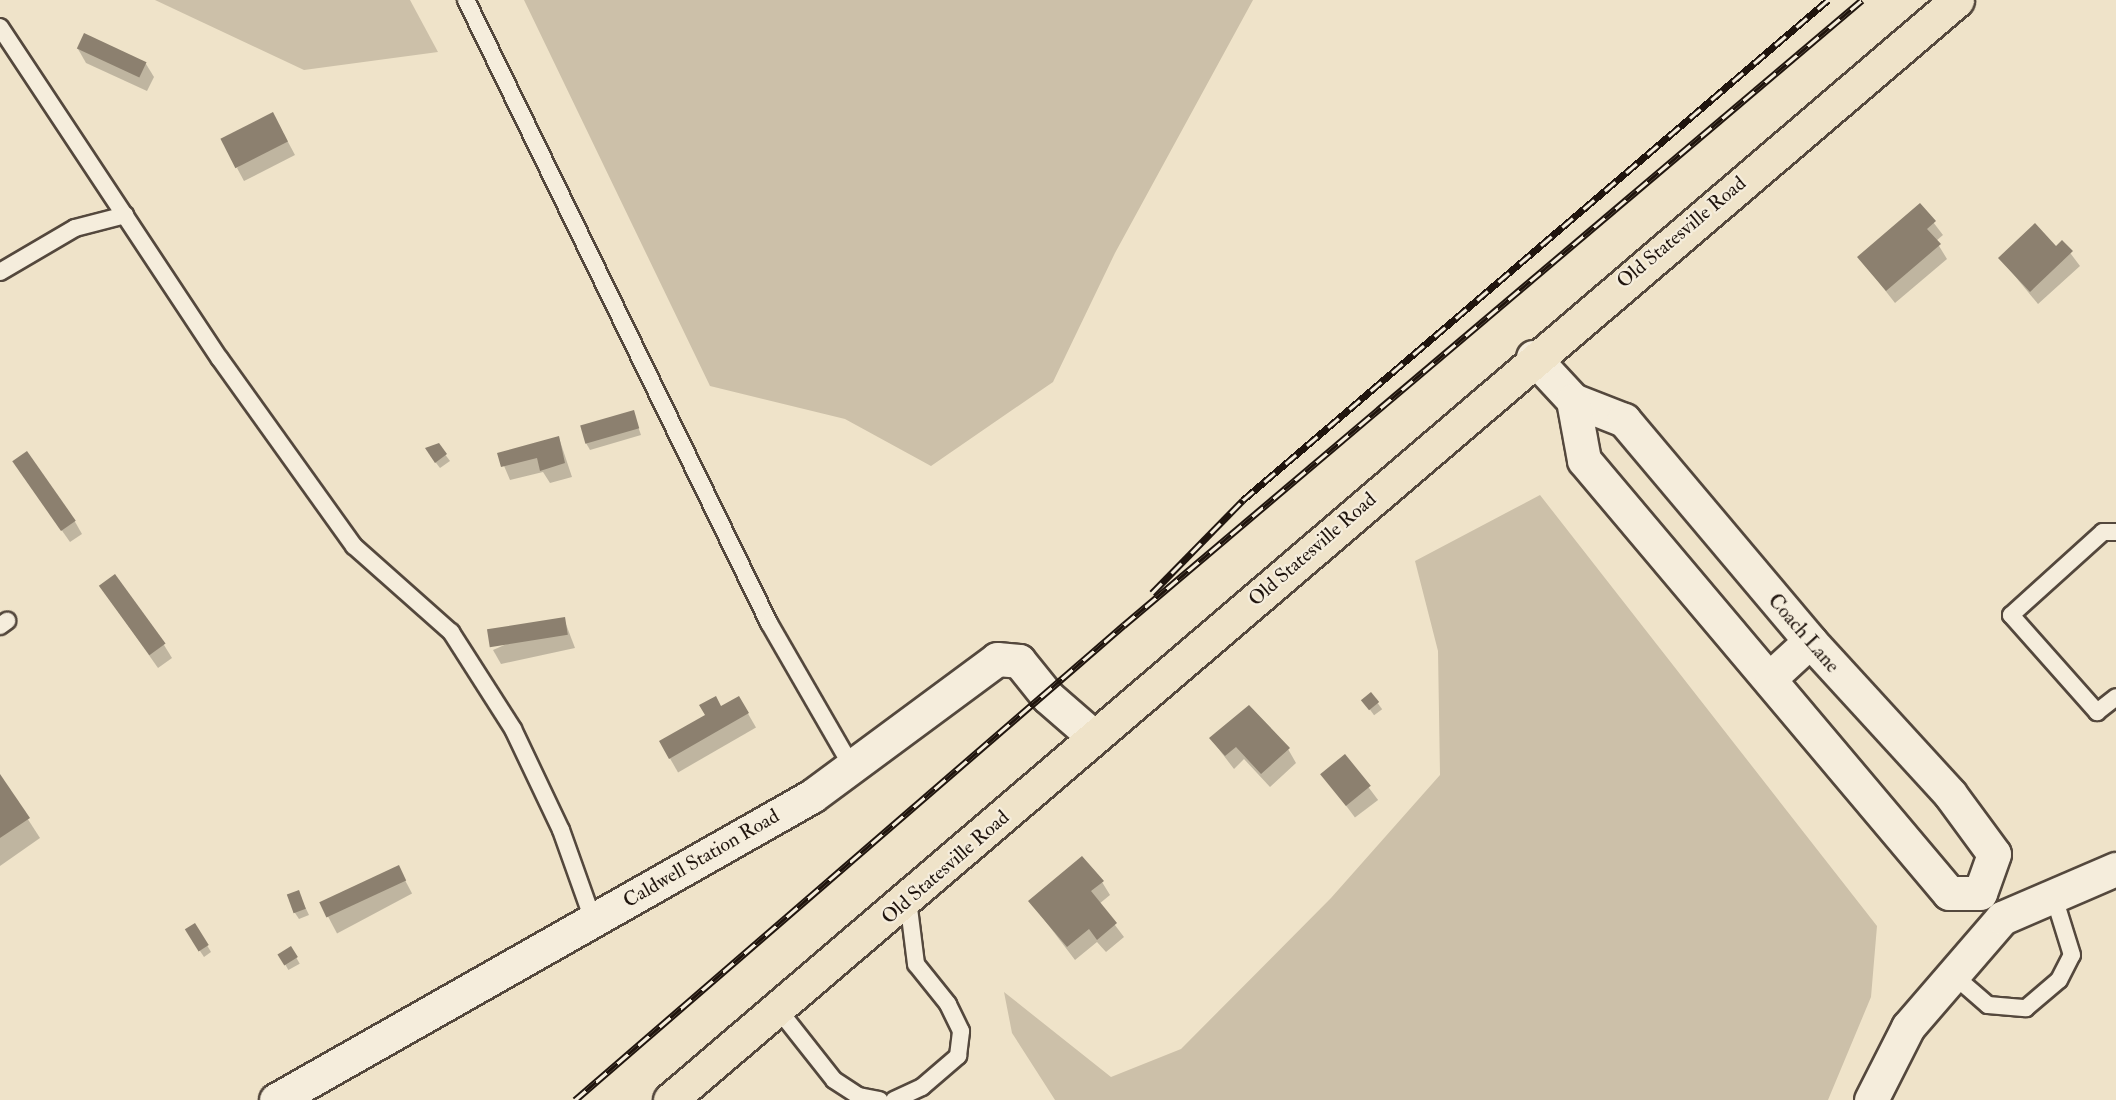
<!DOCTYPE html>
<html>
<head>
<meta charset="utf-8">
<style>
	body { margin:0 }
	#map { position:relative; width:2116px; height:1100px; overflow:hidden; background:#efe3c9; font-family:"IM FELL Double Pica",serif }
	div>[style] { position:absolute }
	.green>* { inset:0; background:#ccc0a9 }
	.shadow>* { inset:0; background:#0003; transform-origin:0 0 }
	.building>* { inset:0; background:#8c806f; transform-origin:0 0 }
	.roads { filter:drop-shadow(2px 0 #54483d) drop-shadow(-2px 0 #54483d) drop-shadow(0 2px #54483d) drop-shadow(0 -2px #54483d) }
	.service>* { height:16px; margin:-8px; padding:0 8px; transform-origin:8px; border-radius:8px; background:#f5eddc }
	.minor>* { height:33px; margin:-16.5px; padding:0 16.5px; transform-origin:16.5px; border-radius:16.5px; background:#f5eddc }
	.primary>* { height:33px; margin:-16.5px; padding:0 16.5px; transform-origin:16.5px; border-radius:16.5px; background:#efe3c9 }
	.rail>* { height:7px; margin-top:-3.5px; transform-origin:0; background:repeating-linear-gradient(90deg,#f5eddc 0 14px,#20150e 0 28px); box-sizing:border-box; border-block:2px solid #20150e }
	span { translate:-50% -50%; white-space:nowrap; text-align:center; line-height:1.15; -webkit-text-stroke:4.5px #f5eddc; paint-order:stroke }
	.street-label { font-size:20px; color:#20150e }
</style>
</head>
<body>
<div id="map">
	<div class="green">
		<div style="clip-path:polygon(155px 0,410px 0,438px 52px,304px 70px)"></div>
		<div style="clip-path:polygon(524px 0,1253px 0,1115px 253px,1053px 382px,931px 466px,845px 419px,710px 386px)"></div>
		<div style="clip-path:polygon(1540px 495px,1877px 926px,1871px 997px,1828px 1100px,1055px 1100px,1012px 1033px,1004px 992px,1111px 1077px,1181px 1049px,1331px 898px,1440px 775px,1438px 651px,1415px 561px)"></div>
	</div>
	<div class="shadow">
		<div style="clip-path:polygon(78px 49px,146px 64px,154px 77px,147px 91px,86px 63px)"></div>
		<div style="clip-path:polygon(280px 127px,295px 155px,244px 181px,237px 168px)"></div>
		<div style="clip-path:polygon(1920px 205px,1943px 235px,1936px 241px,1947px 259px,1895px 303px,1859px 257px)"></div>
		<div style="clip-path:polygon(2062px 242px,2080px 266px,2038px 304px,2000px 258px,2056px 248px)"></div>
		<div style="clip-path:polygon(633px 412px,641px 435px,590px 450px,586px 443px)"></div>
		<div style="clip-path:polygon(559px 438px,572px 477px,550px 483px,543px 472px,510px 480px,499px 454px)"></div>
		<div style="clip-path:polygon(438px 445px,450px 461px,440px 468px,430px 455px)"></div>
		<div style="clip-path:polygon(22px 474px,74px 520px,82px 534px,70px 542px)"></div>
		<div style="clip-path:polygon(101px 587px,164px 645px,172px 658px,158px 668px)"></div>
		<div style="clip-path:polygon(564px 619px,575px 648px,501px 664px,493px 650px)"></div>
		<div style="left:1371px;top:694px;width:19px;height:10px;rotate:54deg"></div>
		<div style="left:739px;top:698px;width:34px;height:90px;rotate:60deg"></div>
		<div style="clip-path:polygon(1211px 739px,1288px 749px,1296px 763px,1270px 787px,1244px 759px,1234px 769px)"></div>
		<div style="left:1345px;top:756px;width:55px;height:29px;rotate:53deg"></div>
		<div style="clip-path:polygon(0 776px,40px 838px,0 866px)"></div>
		<div style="left:398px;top:867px;width:30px;height:85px;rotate:62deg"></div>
		<div style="clip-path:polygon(1102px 882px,1110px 895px,1099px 904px,1124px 937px,1106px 952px,1097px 942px,1075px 960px,1030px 901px)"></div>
		<div style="clip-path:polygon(298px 892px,309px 915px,299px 919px,295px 913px)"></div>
		<div style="clip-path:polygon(195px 925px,211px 952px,204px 957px,190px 936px)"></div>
		<div style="left:291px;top:948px;width:18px;height:13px;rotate:61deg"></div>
	</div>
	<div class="building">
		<div style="left:84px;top:33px;width:69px;height:17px;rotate:25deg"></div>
		<div style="left:273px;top:112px;width:33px;height:59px;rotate:63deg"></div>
		<div style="clip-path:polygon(1920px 203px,1936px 221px,1927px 229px,1941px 244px,1886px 291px,1857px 257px)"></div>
		<div style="clip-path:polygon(2035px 223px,2056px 246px,2062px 240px,2073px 251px,2030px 292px,1998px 258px)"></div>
		<div style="left:634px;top:410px;width:19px;height:56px;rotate:74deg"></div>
		<div style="clip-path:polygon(559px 436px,565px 463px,540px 471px,537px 458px,501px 467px,497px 453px)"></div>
		<div style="clip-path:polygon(439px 443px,447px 454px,435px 463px,425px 448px)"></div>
		<div style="left:27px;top:451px;width:85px;height:18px;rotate:55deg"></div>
		<div style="left:115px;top:574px;width:86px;height:20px;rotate:54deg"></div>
		<div style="left:565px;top:617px;width:18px;height:79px;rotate:81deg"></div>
		<div style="left:1371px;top:692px;width:13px;height:13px;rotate:51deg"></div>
		<div style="clip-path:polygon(716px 696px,721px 706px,739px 696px,749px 713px,669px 759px,659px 741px,705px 715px,699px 705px)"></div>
		<div style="clip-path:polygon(1249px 705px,1290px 748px,1261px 774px,1236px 747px,1225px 756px,1209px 738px)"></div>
		<div style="left:1345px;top:754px;width:41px;height:32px;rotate:51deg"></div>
		<div style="clip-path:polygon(0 774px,30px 818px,0 838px)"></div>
		<div style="clip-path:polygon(1082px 856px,1104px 881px,1091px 891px,1117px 923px,1097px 940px,1089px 929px,1067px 947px,1028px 901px)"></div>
		<div style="left:399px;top:865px;width:17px;height:88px;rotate:65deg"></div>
		<div style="left:299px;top:890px;width:20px;height:13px;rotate:70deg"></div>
		<div style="left:195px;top:923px;width:26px;height:12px;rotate:58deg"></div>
		<div style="left:291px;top:946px;width:13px;height:16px;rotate:58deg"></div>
	</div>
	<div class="roads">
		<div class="service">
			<div style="left:466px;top:0;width:693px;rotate:64.06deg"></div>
			<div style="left:769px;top:623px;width:166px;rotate:60deg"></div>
			<div style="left:0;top:27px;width:398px;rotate:56.5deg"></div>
			<div style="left:220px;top:359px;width:230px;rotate:54.4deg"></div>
			<div style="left:354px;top:546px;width:130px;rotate:41.6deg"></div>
			<div style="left:451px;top:632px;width:115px;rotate:57.4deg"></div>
			<div style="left:513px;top:729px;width:112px;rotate:64.6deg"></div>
			<div style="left:561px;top:830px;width:96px;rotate:70.4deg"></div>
			<div style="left:0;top:272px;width:87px;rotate:-30.4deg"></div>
			<div style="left:75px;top:228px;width:52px;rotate:-14.6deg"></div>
			<div style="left:2116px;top:532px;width:13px;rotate:180deg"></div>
			<div style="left:2103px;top:532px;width:124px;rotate:137.9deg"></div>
			<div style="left:2011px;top:615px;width:130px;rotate:48.4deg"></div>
			<div style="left:2097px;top:712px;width:24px;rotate:-38deg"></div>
			<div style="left:0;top:626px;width:9px;rotate:-36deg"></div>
			<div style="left:1951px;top:973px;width:49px;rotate:40.9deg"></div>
			<div style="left:1988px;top:1005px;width:38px;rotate:5deg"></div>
			<div style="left:2026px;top:1008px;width:43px;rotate:-40.3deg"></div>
			<div style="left:2059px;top:980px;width:28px;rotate:-63deg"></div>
			<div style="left:2072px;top:955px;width:64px;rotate:-107.3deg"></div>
			<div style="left:778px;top:1009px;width:90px;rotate:51.7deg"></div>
			<div style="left:834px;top:1080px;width:30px;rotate:33deg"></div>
			<div style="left:859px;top:1096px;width:21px;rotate:11deg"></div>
			<div style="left:894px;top:1100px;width:31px;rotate:-25deg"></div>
			<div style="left:922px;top:1087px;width:48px;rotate:-40.7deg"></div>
			<div style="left:958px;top:1056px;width:25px;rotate:-83deg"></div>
			<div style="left:961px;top:1031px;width:30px;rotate:-116deg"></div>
			<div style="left:948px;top:1004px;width:51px;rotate:-128.7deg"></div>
			<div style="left:916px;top:964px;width:64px;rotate:-97.1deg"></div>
		</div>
		<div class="minor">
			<div style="left:1533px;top:357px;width:59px;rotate:47.1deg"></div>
			<div style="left:1573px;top:400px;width:55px;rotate:21.4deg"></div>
			<div style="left:1624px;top:420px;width:289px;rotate:49.9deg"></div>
			<div style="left:1810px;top:641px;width:207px;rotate:47.5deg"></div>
			<div style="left:1950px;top:794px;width:74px;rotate:53.7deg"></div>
			<div style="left:1994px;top:854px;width:41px;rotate:109.7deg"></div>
			<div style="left:1573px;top:400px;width:61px;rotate:79.6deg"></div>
			<div style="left:1584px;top:460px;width:566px;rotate:49.87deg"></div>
			<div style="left:1949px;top:893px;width:31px"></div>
			<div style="left:1771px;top:677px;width:53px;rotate:-42.7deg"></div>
			<div style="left:276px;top:1100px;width:616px;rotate:-29.56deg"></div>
			<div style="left:812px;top:796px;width:230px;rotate:-36.5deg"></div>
			<div style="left:997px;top:659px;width:22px;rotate:5deg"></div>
			<div style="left:1019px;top:661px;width:46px;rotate:51.1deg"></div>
			<div style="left:1048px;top:697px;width:61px;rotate:41deg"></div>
			<div style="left:1871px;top:1100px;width:82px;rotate:-63.1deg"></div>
			<div style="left:1908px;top:1027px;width:144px;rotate:-49.2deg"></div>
			<div style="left:2002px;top:918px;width:124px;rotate:-23.3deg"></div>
		</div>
		<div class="primary">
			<div style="left:670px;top:1100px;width:1693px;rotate:-40.52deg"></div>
		</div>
	</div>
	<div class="rail">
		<div style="left:1152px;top:593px;width:130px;rotate:-45.6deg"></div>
		<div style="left:1243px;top:500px;width:770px;rotate:-40.52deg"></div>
		<div style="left:575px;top:1100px;width:726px;rotate:-40.87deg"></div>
		<div style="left:1124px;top:625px;width:967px;rotate:-40.26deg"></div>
	</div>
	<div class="street-label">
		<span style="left:1681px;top:232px;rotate:-40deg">Old Statesville Road</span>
		<span style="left:1312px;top:549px;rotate:-41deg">Old Statesville Road</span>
		<span style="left:1804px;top:633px;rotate:49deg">Coach Lane</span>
		<span style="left:701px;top:858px;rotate:-30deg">Caldwell Station Road</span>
		<span style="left:945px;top:867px;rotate:-41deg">Old Statesville Road</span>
	</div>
</div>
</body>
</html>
